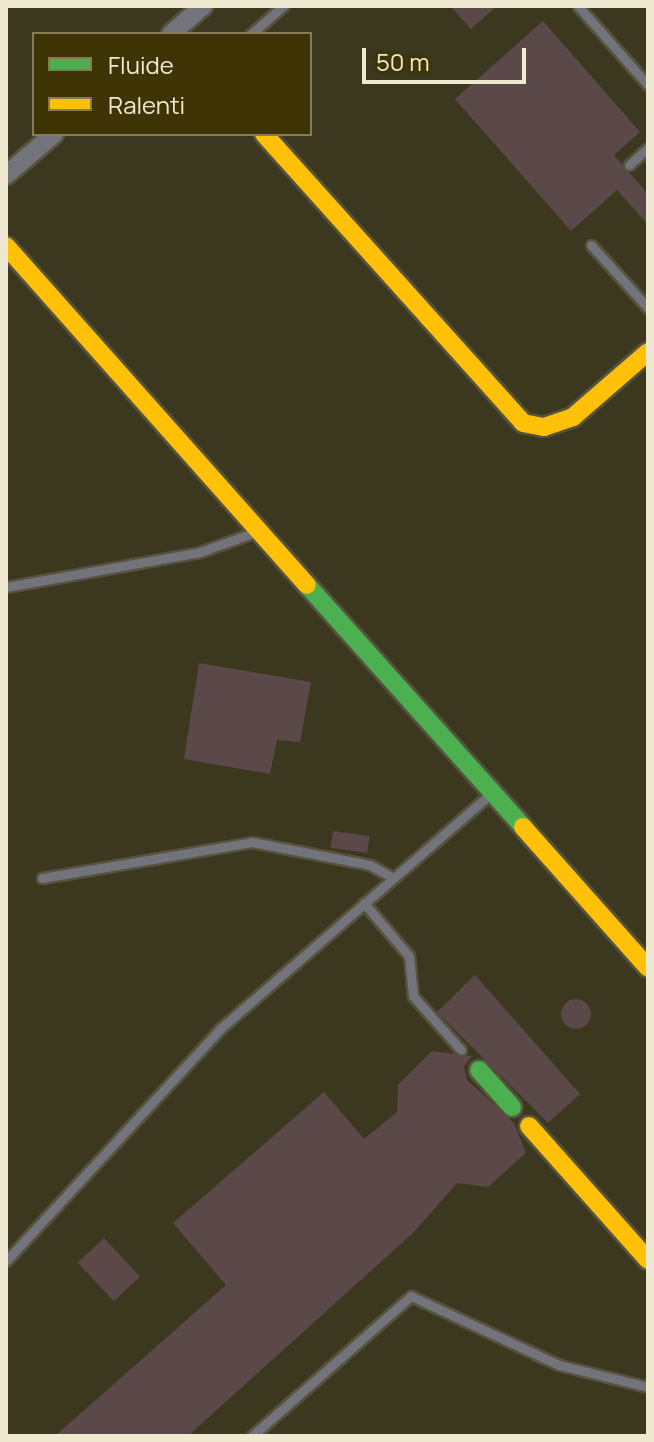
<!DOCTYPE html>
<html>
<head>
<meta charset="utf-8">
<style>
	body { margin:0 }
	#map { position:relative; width:654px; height:1442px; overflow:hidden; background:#3c371f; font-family:Manrope,sans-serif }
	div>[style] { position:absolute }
	.building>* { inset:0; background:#5b4849; transform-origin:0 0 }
	.round { border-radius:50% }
	.roads { filter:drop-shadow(2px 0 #56523e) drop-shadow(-2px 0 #56523e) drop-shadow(0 2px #56523e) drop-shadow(0 -2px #56523e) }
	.lane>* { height:9px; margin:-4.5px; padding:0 4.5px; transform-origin:4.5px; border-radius:4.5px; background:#72737b }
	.street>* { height:18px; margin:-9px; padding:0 9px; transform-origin:9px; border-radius:9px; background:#72737b }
	.fast>* { height:18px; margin:-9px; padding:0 9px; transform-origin:9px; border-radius:9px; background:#4caf50 }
	.slow>* { height:18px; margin:-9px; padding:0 9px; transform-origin:9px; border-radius:9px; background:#ffc107 }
	span { translate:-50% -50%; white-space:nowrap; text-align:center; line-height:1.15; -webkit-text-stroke:8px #3f3405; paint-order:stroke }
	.frame { position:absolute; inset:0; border:8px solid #efe9d2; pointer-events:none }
	.legend { position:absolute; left:32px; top:32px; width:280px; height:104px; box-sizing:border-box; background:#3f3405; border:2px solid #857c57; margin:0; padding:10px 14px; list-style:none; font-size:24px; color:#efe9d2 }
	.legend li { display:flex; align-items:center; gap:16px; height:40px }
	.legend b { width:40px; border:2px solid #857c57 }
	.scale { position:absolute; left:362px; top:48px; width:164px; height:36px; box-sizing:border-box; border:4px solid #efe9d2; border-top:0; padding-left:10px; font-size:24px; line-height:28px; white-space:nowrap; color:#efe9d2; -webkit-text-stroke:6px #3f3405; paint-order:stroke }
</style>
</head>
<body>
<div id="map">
	<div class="building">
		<div style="clip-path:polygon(450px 6px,497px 6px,471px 29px)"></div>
		<div style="clip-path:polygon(543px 21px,640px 132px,614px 155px,648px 194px,648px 225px,617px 190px,571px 231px,455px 99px)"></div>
		<div style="clip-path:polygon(199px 663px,311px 682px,300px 742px,277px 740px,270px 774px,184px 759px)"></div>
		<div style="left:333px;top:831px;width:37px;height:17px;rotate:8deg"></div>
		<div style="clip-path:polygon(475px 975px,580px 1094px,548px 1123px,437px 1012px)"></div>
		<div class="round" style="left:561px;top:999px;width:30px;height:30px"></div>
		<div style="clip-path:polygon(432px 1051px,472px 1056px,464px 1066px,467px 1080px,514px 1123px,526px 1153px,488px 1187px,457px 1183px,414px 1232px,188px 1436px,55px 1436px,226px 1285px,173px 1223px,324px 1092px,364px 1139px,397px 1112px,398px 1085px)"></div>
		<div style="left:104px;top:1238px;width:53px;height:36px;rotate:47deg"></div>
	</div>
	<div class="roads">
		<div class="lane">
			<div style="left:578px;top:6px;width:106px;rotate:48.5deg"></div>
			<div style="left:251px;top:34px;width:43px;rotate:-41.2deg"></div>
			<div style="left:629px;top:165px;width:25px;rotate:-42deg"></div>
			<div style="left:591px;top:245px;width:85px;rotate:47.9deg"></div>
			<div style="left:6px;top:587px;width:197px;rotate:-10.2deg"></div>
			<div style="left:200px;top:552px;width:59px;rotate:-19.7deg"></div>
			<div style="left:42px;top:878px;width:213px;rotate:-9.7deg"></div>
			<div style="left:252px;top:842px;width:120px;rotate:11deg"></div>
			<div style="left:370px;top:865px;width:26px;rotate:29deg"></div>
			<div style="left:364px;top:903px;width:70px;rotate:49.7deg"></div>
			<div style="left:409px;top:956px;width:40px;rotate:84.3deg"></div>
			<div style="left:413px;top:996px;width:72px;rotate:48.4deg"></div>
			<div style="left:6px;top:1261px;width:316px;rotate:-47.3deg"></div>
			<div style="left:220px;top:1029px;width:357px;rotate:-41deg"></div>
			<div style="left:252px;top:1436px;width:212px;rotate:-41.4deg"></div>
			<div style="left:411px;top:1296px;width:163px;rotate:25deg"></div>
			<div style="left:559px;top:1365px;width:92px;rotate:13.9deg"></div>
		</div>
		<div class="street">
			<div style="left:171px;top:34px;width:43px;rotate:-41.2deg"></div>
			<div style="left:6px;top:175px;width:63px;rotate:-40.5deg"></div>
		</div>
		<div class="fast">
			<div style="left:307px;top:585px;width:324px;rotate:48.2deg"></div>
			<div style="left:479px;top:1070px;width:50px;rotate:48.3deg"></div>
		</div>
		<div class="slow">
			<div style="left:264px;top:134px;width:388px;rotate:48.1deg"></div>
			<div style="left:523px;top:423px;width:21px;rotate:11deg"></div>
			<div style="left:544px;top:427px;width:31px;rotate:-19deg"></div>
			<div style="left:573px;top:417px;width:99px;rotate:-40.9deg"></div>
			<div style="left:6px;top:246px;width:453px;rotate:48.4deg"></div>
			<div style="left:523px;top:827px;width:188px;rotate:48.4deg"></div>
			<div style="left:529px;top:1126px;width:179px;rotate:48.4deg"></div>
		</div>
	</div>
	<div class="frame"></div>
	<ul class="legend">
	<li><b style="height:10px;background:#4caf50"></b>Fluide</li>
	<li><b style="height:10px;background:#ffc107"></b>Ralenti</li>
	</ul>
	<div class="scale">50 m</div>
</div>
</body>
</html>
